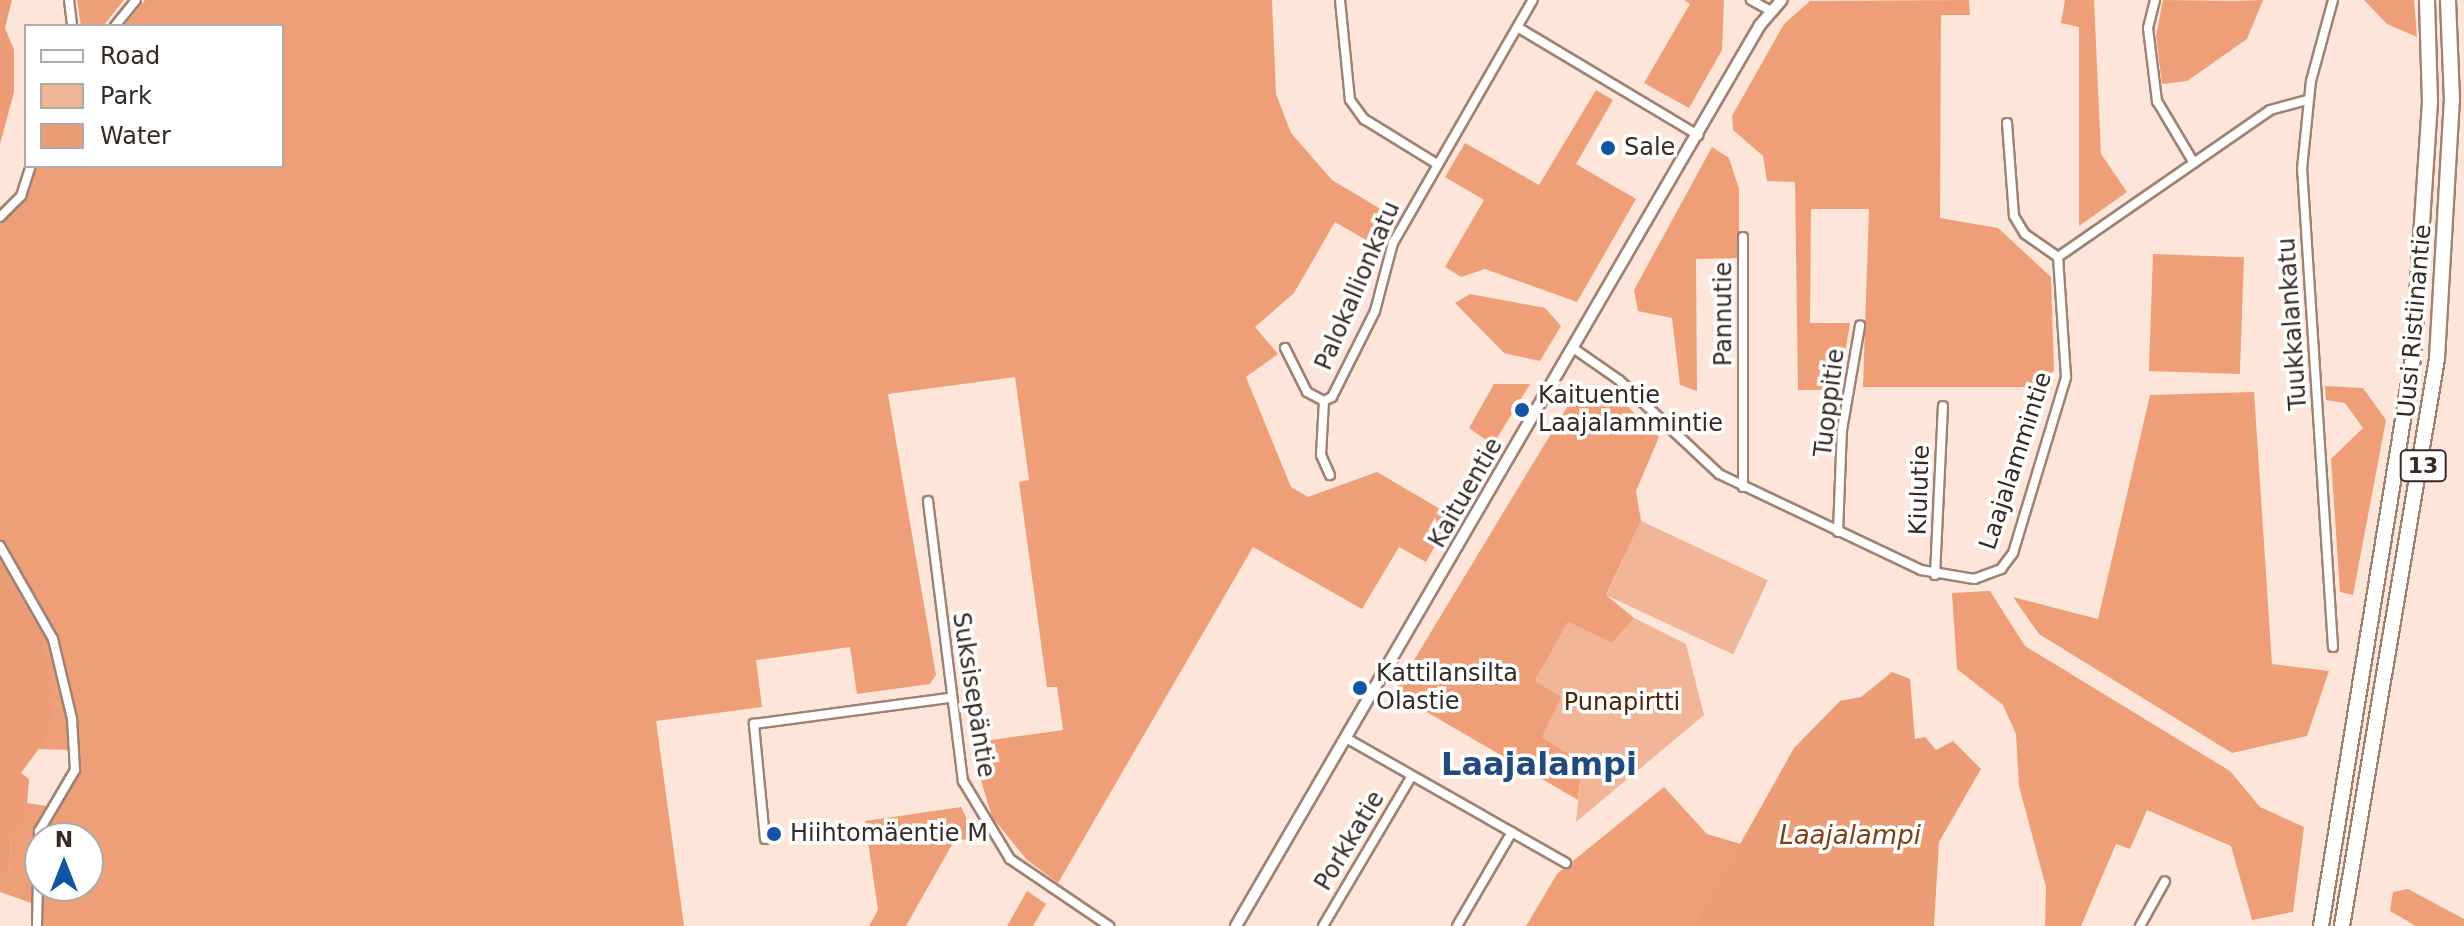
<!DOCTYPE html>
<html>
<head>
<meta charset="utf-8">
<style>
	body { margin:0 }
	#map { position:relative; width:2464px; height:926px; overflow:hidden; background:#fee5d9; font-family:"DejaVu Sans",sans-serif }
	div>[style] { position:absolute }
	.green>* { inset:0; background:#f1b598; transform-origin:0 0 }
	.forest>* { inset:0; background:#ef9f77; transform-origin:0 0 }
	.water>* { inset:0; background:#ed9d75 }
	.roads { filter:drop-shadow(2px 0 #9e8274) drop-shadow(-2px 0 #9e8274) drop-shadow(0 2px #9e8274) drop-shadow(0 -2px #9e8274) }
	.minor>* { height:8px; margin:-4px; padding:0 4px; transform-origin:4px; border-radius:4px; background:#fff }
	.tertiary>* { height:10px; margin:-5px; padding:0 5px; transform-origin:5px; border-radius:5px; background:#fff }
	.trunk>* { height:14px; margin:-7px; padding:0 7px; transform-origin:7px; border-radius:7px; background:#fff }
	.dots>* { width:22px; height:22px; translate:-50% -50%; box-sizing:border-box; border:4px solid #fff; border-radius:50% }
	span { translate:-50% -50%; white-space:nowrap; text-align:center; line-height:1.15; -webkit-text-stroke:7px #fff; paint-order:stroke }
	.shield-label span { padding:2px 6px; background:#fff; border:2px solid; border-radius:6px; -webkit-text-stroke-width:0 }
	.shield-label { font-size:22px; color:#352a24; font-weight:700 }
	.poi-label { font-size:24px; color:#352a24 }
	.left { translate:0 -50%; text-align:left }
	.street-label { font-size:24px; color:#352a24 }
	.park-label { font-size:24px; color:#522102 }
	.water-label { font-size:26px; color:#843d12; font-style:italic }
	.district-label { font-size:32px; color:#234a7f; font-weight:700 }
	.legend { position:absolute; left:24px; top:24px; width:260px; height:144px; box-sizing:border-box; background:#fff; border:2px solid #aeaaa7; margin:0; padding:10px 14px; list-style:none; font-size:24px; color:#352a24 }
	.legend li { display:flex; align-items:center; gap:16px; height:40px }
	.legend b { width:40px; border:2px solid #aeaaa7 }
	.north { position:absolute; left:24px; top:822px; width:80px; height:80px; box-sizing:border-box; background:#fff; border:2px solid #aeaaa7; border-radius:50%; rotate:0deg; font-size:22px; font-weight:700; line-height:32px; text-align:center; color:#352a24 }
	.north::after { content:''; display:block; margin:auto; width:28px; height:36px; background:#1454a4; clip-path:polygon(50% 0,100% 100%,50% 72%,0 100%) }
</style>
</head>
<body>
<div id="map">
	<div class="green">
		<div style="left:1641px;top:521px;width:140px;height:82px;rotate:25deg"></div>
		<div style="clip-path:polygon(1634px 618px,1686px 644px,1704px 715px,1576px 822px,1582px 763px,1541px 737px,1535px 681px,1568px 622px,1612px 643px)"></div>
	</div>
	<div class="forest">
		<div style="clip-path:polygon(77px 0,124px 0,103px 26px,81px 26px)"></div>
		<div style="clip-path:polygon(evenodd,145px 0,1272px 0,1276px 94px,1291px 133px,1332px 180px,1394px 217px,1380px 248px,1335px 222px,1294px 293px,1255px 327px,1278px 354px,1246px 377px,1291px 487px,1308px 497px,1377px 472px,1452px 516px,1426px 562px,1399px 547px,1362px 609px,1253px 547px,1058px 883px,1027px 860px,992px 817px,970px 743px,1063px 730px,1057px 687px,1047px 687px,1019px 482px,1029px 480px,1015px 377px,888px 394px,936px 675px,930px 684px,857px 694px,850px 647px,756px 660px,762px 707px,656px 721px,684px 926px,37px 926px,34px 904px,0 892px,0 878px,9px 873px,11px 839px,27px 803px,53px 807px,75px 770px,73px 750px,37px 749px,48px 736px,39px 629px,0 559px,0 215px,21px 196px,31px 166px,282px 166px,282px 26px,124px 26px,145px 0,40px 838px,88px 838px,88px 886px,40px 886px,40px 838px)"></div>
		<div style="clip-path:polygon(1684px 0,1724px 0,1722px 50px,1689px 108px,1644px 83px,1690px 4px)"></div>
		<div style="clip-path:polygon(1969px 0,1970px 15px,1941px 15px,1940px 218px,1998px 228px,2051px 277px,2054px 371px,2032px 387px,1863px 387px,1869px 209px,1811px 209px,1810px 323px,1850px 323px,1839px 390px,1798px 390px,1795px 182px,1767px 181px,1763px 156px,1733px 130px,1732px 116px,1784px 24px,1810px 1px)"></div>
		<div style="clip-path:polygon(2065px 0,2094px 0,2101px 154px,2127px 192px,2079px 226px,2079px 27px,2061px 23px)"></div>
		<div style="clip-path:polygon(2163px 0,2235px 1px,2263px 0,2247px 39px,2187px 81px,2162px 84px,2156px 36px)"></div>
		<div style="clip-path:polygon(2364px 0,2414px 0,2417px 37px,2387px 24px)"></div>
		<div style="clip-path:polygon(1596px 90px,1613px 100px,1576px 164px,1636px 199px,1577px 302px,1485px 269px,1461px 277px,1445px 267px,1484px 200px,1445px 177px,1465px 143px,1539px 185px)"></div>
		<div style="clip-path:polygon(1712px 147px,1729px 158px,1739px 189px,1739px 258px,1696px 259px,1697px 391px,1680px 385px,1672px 318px,1638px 311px,1634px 290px)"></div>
		<div style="left:2153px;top:254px;width:91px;height:117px;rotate:2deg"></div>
		<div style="clip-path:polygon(1470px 294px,1545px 308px,1561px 326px,1540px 361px,1504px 353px,1455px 303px)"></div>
		<div style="clip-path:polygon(1494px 384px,1530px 384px,1493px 445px,1469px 428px)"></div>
		<div style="clip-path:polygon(2325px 386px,2363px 388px,2386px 420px,2353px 595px,2340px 592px,2331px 459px,2363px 428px,2345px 403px,2326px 400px)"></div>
		<div style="clip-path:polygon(1588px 392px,1622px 401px,1659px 437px,1636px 491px,1641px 521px,1606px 595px,1634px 618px,1612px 643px,1568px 622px,1535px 681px,1561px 697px,1542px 737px,1582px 763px,1578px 800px,1394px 693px,1572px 399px)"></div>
		<div style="clip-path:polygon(2254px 392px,2272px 664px,2329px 671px,2307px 736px,2232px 753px,2039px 634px,2013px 597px,2098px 619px,2150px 395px)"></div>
		<div style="clip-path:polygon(1990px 591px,2025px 646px,2230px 771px,2260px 807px,2304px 827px,2293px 912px,2252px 920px,2231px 846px,2147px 810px,2130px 849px,2116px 844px,2081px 926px,2045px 926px,2046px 887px,2019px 786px,2016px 734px,2003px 705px,1957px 669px,1952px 593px)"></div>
		<div style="clip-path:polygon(1664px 787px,1707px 834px,1744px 845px,1694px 926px,1526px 926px,1557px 874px)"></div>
		<div style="clip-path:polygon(961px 807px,976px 838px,954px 841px,906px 926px,869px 926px,878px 910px,865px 821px)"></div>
		<div style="clip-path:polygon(2408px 889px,2464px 919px,2464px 926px,2416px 926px,2390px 911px,2393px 892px)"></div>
		<div style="clip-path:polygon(1027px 891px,1046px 904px,1033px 926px,1007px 926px)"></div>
	</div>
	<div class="water">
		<div style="clip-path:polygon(0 0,12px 0,5px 28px,14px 50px,14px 92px,0 144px)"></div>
		<div style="clip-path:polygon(0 559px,39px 629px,54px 699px,48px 736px,21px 773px,29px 779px,26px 819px,11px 839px,9px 873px,0 878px)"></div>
		<div style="clip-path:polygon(1892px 672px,1910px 679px,1915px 739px,1925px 737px,1936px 750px,1953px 741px,1981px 769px,1939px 842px,1934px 926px,1694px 926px,1794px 748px,1840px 701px,1861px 697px)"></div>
	</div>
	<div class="roads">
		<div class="minor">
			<div style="left:69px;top:0;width:26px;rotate:83deg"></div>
			<div style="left:1340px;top:0;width:100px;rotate:84.3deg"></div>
			<div style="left:1350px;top:100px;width:24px;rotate:54deg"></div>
			<div style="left:1364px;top:119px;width:86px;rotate:31.7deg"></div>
			<div style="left:1751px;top:0;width:23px;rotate:29deg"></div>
			<div style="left:2155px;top:0;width:29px;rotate:104deg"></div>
			<div style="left:2148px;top:28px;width:74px;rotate:83deg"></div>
			<div style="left:2157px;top:101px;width:72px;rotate:59.2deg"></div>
			<div style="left:115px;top:26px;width:33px;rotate:-51deg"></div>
			<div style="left:1519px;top:28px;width:209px;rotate:30.9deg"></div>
			<div style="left:2007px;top:123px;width:93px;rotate:85.7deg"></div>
			<div style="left:2014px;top:216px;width:21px;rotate:59deg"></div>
			<div style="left:2025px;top:234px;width:40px;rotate:34.9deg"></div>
			<div style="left:0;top:217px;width:30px;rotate:-45deg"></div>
			<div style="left:21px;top:196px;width:32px;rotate:-72deg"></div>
			<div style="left:2058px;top:257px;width:258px;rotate:-34.7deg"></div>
			<div style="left:2270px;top:110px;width:39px;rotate:-15deg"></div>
			<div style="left:1285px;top:348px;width:49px;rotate:63.4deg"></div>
			<div style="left:1307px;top:392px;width:19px;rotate:28deg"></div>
			<div style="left:1324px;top:401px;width:9px;rotate:-27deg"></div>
			<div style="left:1332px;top:397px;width:96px;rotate:-63.4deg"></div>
			<div style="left:1375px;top:311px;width:70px;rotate:-75.2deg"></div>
			<div style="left:1393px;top:243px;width:280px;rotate:-60.1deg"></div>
			<div style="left:1573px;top:348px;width:56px;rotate:34.8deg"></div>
			<div style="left:1619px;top:380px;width:137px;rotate:43.2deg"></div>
			<div style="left:1719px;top:474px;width:224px;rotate:25.4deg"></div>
			<div style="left:1921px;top:570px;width:54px;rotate:9.6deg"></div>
			<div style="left:1974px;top:579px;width:29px;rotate:-20deg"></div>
			<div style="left:2001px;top:569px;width:20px;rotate:-53deg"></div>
			<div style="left:2013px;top:553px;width:184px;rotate:-73.2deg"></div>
			<div style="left:2066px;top:377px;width:120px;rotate:-93.8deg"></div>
			<div style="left:1324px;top:401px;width:54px;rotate:93.2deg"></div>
			<div style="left:1321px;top:455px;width:22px;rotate:66deg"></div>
			<div style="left:1743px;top:487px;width:250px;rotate:-90deg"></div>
			<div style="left:928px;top:501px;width:282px;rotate:82.9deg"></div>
			<div style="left:963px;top:781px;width:91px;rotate:58.9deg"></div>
			<div style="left:1010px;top:859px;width:120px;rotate:34.1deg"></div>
			<div style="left:1838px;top:532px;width:102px;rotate:-87.8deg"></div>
			<div style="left:1842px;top:430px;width:106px;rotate:-80.2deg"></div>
			<div style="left:0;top:546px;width:107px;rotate:60.3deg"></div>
			<div style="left:53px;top:639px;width:82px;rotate:76.6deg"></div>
			<div style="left:72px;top:719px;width:51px;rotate:86.6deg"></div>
			<div style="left:75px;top:770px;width:71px;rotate:120.5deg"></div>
			<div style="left:39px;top:831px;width:95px;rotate:91.2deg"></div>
			<div style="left:1935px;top:575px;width:169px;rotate:-87.3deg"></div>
			<div style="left:2333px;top:647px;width:479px;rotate:-93.7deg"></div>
			<div style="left:2302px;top:169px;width:88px;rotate:-84.2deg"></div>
			<div style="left:2311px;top:81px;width:84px;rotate:-74.8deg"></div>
			<div style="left:1346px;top:738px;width:253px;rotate:29.6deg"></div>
			<div style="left:765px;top:839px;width:116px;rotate:-95.5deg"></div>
			<div style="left:754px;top:724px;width:198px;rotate:-7.6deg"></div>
			<div style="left:1323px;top:926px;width:173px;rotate:-59.4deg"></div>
			<div style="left:1457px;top:926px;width:109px;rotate:-59.7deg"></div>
			<div style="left:2140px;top:926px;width:51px;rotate:-60.9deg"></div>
		</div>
		<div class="tertiary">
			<div style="left:1236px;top:926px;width:1042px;rotate:-59.82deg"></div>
			<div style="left:1760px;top:25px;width:33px;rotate:-49deg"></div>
		</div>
		<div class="trunk">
			<div style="left:2321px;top:926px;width:575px;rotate:-80.8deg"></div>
			<div style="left:2413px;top:358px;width:257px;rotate:-86.2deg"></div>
			<div style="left:2430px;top:102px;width:102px;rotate:-91.7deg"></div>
			<div style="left:2342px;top:926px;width:576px;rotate:-80.5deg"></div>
			<div style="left:2437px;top:358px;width:258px;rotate:-86.7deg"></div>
			<div style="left:2452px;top:100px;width:100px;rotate:-92.3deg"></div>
		</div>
	</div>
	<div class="dots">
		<div style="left:1608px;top:148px;background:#1454a4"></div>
		<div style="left:1522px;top:410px;background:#1454a4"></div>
		<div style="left:1360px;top:688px;background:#1454a4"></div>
		<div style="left:774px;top:834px;background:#1454a4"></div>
	</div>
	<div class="shield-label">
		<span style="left:2423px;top:466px">13</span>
	</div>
	<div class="poi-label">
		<span class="left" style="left:1624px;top:148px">Sale</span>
		<span class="left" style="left:1538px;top:410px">Kaituentie<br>Laajalammintie</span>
		<span class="left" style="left:1376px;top:688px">Kattilansilta<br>Olastie</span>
		<span class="left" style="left:790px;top:834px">Hiihtomäentie M</span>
	</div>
	<div class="street-label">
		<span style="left:1358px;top:286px;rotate:-67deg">Palokallionkatu</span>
		<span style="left:1724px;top:314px;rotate:-90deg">Pannutie</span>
		<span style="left:2415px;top:321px;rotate:-85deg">Uusi Ristiinantie</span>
		<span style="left:2293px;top:324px;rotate:-94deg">Tuukkalankatu</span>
		<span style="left:1830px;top:403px;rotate:-83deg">Tuoppitie</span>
		<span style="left:2016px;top:461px;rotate:-72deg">Laajalammintie</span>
		<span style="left:1920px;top:490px;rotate:-88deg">Kiulutie</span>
		<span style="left:1466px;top:493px;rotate:-60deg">Kaituentie</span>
		<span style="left:973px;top:695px;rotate:81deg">Suksisepäntie</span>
		<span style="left:1350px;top:841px;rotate:-59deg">Porkkatie</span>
	</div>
	<div class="park-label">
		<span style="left:1622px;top:703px">Punapirtti</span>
	</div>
	<div class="water-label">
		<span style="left:1850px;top:836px">Laajalampi</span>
	</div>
	<div class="district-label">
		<span style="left:1539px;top:764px">Laajalampi</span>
	</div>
	<ul class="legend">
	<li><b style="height:10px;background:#fff"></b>Road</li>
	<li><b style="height:22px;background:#f1b598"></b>Park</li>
	<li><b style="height:22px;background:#ed9d75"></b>Water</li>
	</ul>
	<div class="north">N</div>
</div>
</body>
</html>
